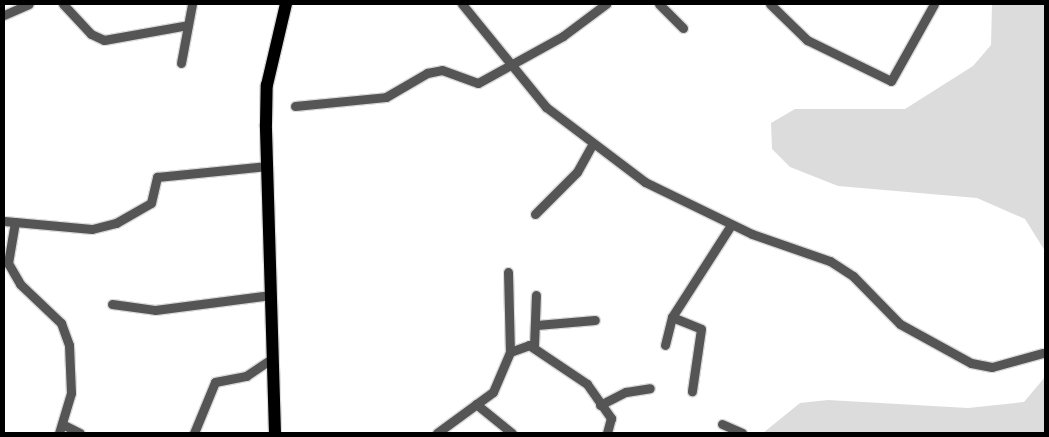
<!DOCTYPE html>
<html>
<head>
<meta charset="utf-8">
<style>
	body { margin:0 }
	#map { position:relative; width:1049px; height:437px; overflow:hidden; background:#fff; font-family:Ubuntu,sans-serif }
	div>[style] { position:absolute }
	.green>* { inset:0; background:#dcdcdc }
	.roads { filter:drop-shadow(1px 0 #dbdbdb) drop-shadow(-1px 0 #dbdbdb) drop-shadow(0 1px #dbdbdb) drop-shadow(0 -1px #dbdbdb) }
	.street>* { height:9px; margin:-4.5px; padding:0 4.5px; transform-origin:4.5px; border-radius:4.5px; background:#555 }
	.primary>* { height:12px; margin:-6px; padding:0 6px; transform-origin:6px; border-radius:6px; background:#000 }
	span { translate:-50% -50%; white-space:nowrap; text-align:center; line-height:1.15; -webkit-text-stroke:5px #fff; paint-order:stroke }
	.frame { position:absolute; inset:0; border:5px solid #000; pointer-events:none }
</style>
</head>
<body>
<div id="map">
	<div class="green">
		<div style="clip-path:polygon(992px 4px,1045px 4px,1045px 251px,1025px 219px,977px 198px,838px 186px,790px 167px,772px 149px,771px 123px,795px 109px,905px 109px,973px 66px,991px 45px)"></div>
		<div style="clip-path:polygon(1045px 377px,1045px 433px,763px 433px,800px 403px,828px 400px,968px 408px,1024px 402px)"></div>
	</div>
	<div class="roads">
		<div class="street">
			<div style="left:63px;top:4px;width:41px;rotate:47deg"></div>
			<div style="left:91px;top:34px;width:14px;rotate:25deg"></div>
			<div style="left:104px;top:40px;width:85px;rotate:-10.1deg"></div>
			<div style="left:462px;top:4px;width:133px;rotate:50.8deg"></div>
			<div style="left:546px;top:107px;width:124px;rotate:37.1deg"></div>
			<div style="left:645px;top:182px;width:119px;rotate:25.9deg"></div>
			<div style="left:752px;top:234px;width:83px;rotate:19.1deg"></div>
			<div style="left:830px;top:261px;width:27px;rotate:33deg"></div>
			<div style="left:853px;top:276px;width:67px;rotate:45.6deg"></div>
			<div style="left:900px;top:324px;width:81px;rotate:28.8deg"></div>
			<div style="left:971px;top:363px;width:21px;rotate:11deg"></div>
			<div style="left:992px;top:367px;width:53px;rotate:-15.4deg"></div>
			<div style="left:659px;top:4px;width:34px;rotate:45deg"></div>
			<div style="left:770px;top:4px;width:52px;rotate:44.2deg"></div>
			<div style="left:807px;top:40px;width:93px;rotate:26deg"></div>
			<div style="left:891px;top:81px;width:88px;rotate:-60.8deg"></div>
			<div style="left:4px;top:15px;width:27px;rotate:-24deg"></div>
			<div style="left:181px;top:63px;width:60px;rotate:-79.4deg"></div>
			<div style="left:295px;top:106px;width:91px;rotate:-5.6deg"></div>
			<div style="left:386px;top:97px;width:48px;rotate:-30.3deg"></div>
			<div style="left:427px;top:73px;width:15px;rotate:-11deg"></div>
			<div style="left:442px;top:70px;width:38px;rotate:20deg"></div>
			<div style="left:478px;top:83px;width:97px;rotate:-28.9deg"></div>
			<div style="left:563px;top:36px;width:54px;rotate:-36.7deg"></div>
			<div style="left:535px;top:214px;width:59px;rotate:-45deg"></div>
			<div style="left:577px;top:172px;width:31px;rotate:-61deg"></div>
			<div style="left:4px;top:221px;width:88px;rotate:5.2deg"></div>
			<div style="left:92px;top:229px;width:25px;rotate:-14deg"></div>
			<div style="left:116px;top:223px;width:40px;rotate:-29.7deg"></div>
			<div style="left:151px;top:203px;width:27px;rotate:-77deg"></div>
			<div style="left:157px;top:177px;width:111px;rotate:-5.7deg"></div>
			<div style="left:15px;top:222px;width:42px;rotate:99.7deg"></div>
			<div style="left:8px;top:263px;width:24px;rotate:60deg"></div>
			<div style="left:20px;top:284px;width:57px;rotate:43.6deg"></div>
			<div style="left:61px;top:323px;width:23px;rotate:70deg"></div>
			<div style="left:69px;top:345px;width:48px;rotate:87.6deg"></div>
			<div style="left:71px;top:393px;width:42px;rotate:106.7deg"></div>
			<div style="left:508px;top:272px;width:80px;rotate:88.6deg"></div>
			<div style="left:112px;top:304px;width:43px;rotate:7.9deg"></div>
			<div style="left:155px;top:310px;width:117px;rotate:-7.4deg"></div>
			<div style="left:672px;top:317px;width:31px;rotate:22deg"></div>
			<div style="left:701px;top:329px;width:63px;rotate:98.3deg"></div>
			<div style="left:537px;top:325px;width:58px;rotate:-4.9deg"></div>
			<div style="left:665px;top:345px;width:29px;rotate:-76deg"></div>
			<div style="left:672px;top:317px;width:109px;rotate:-57.3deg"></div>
			<div style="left:534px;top:346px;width:51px;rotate:-87.8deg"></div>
			<div style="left:476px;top:404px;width:46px;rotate:38.9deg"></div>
			<div style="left:600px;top:405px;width:29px;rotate:-27deg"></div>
			<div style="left:626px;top:392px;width:24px;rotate:-9deg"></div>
			<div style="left:62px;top:424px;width:20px;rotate:27deg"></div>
			<div style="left:722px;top:424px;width:22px;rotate:24deg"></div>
			<div style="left:194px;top:433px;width:55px;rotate:-67.6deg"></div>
			<div style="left:215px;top:382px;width:32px;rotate:-11deg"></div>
			<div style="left:246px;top:376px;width:32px;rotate:-34deg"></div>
			<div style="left:437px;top:433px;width:69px;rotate:-36.2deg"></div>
			<div style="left:493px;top:392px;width:43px;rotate:-67deg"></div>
			<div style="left:510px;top:352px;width:20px;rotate:-20deg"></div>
			<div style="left:529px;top:345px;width:70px;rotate:33.9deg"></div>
			<div style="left:587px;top:384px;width:42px;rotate:54.8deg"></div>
			<div style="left:611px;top:418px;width:16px;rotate:105deg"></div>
		</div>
		<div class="primary">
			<div style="left:275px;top:433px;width:309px;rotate:-91.7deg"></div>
			<div style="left:266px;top:124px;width:39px;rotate:-89deg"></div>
			<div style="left:267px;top:85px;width:83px;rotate:-76.8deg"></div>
		</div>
	</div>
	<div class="frame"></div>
</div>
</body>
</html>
